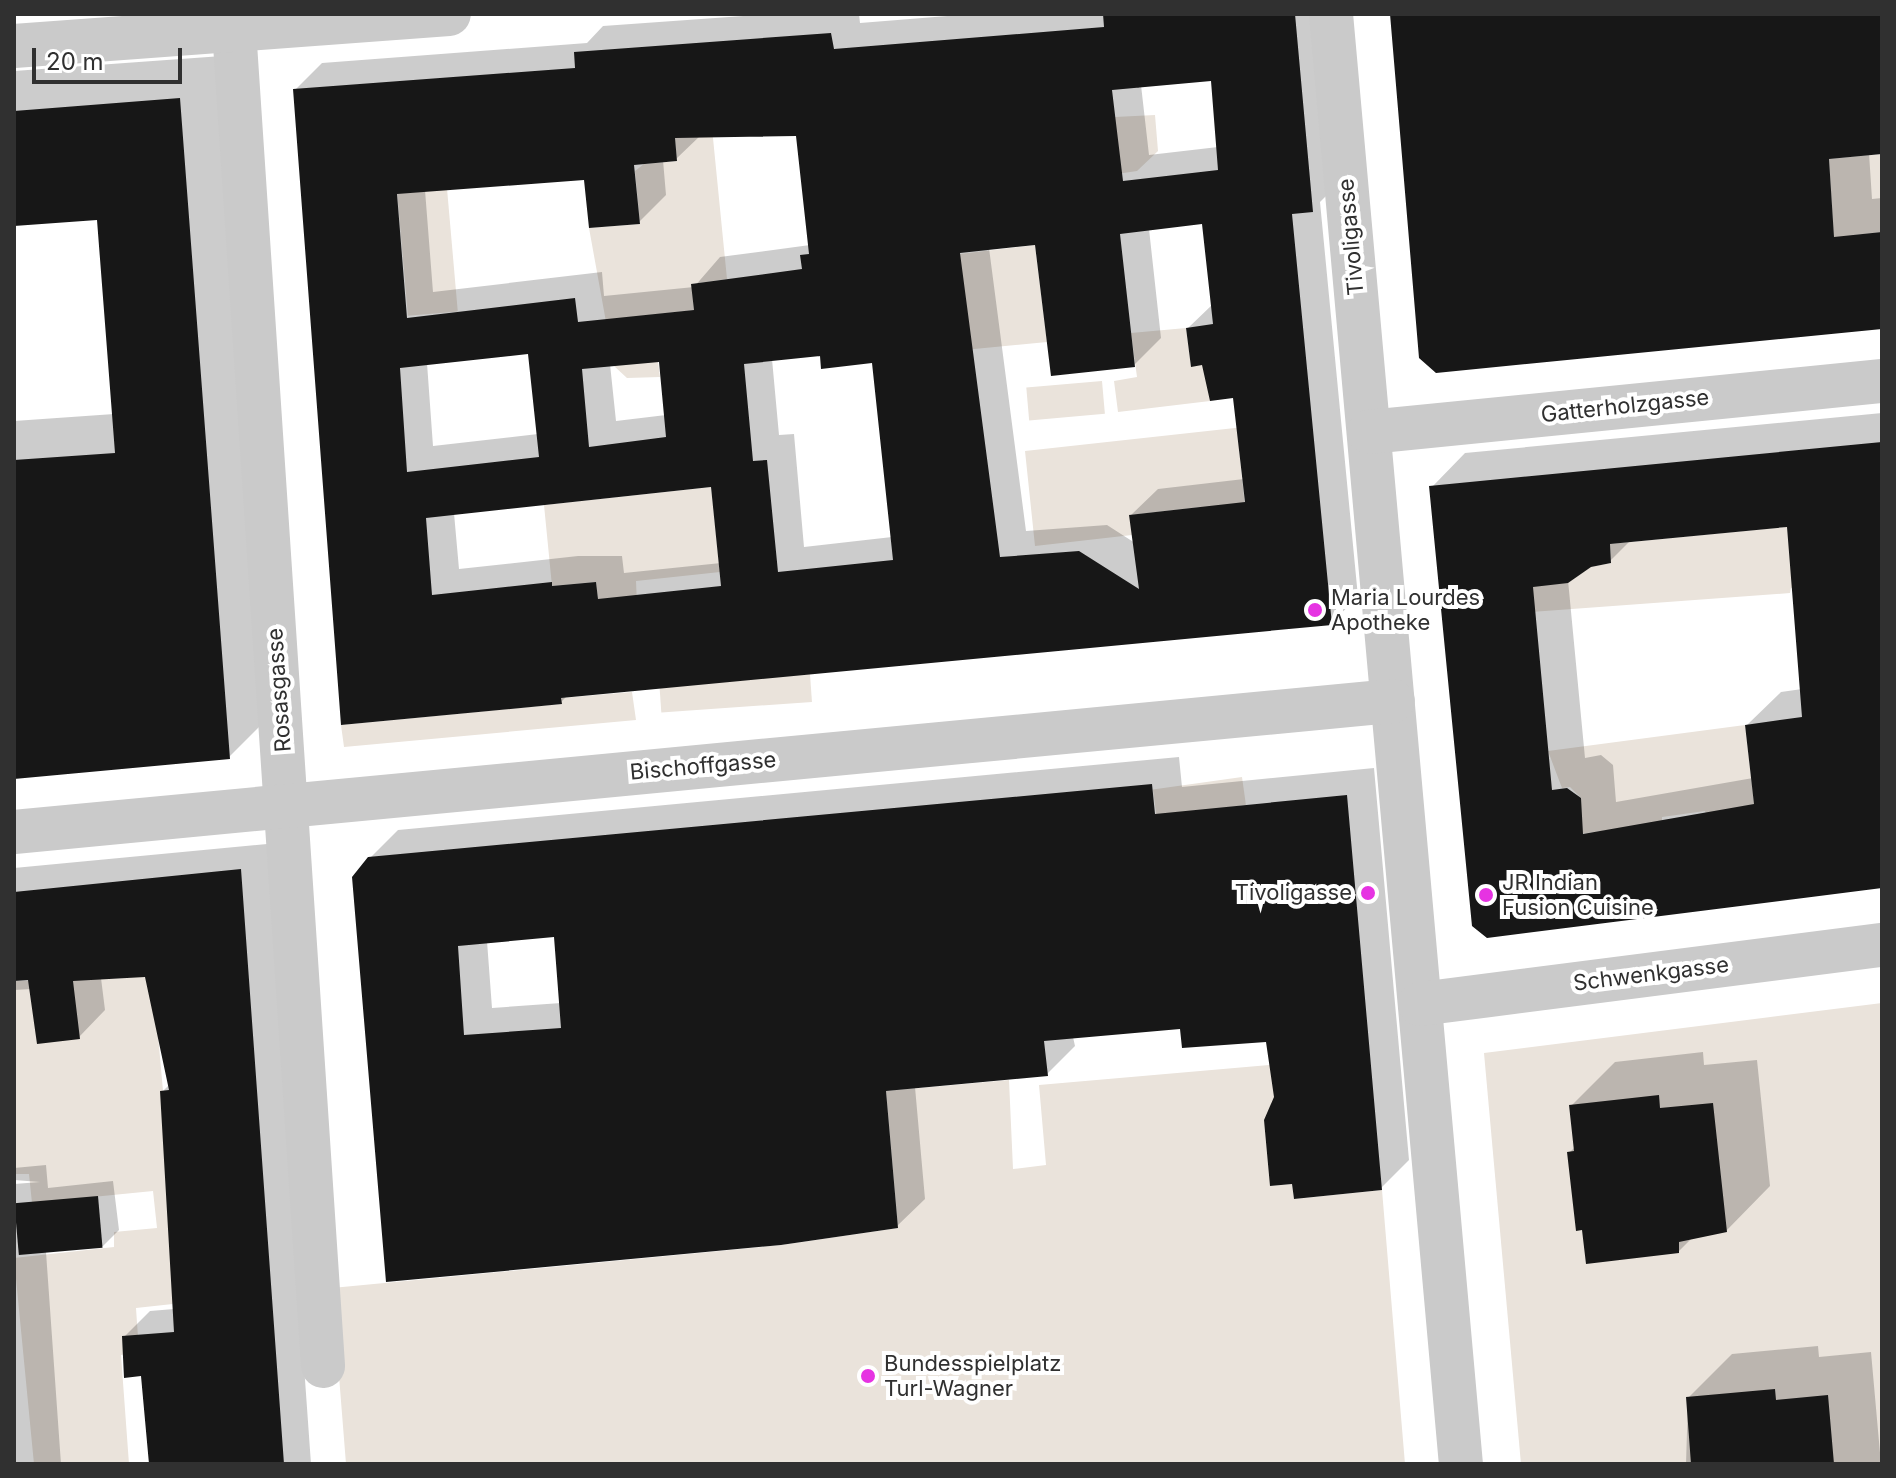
<!DOCTYPE html>
<html>
<head>
<meta charset="utf-8">
<style>
	body { margin:0 }
	#map { position:relative; width:1896px; height:1478px; overflow:hidden; background:#fff; font-family:Inter,sans-serif }
	div>[style] { position:absolute }
	.green>* { inset:0; background:#eae3db; transform-origin:0 0 }
	.shadow>* { inset:0; background:#0003 }
	.building>* { inset:0; background:#171717; transform-origin:0 0 }
	.minor>* { height:44px; margin:-22px; padding:0 22px; transform-origin:22px; border-radius:22px; background:#cacaca }
	.dots>* { width:22px; height:22px; translate:-50% -50%; box-sizing:border-box; border:4px solid #fff; border-radius:50% }
	span { translate:-50% -50%; white-space:nowrap; text-align:center; line-height:1.15; -webkit-text-stroke:8px #fff; paint-order:stroke }
	.street-label { font-size:22px; color:#303030 }
	.poi-label { font-size:22px; color:#303030 }
	.left { translate:0 -50%; text-align:left }
	.right { translate:-100% -50%; text-align:right }
	.frame { position:absolute; inset:0; border:16px solid #303030; pointer-events:none }
	.scale { position:absolute; left:32px; top:48px; width:150px; height:36px; box-sizing:border-box; border:4px solid #303030; border-top:0; padding-left:10px; font-size:24px; line-height:28px; white-space:nowrap; color:#303030; -webkit-text-stroke:6px #fff; paint-order:stroke }
</style>
</head>
<body>
<div id="map">
	<div class="green">
		<div style="clip-path:polygon(1155px 115px,1158px 151px,1137px 171px,1041px 185px,1115px 117px)"></div>
		<div style="clip-path:polygon(712px 128px,727px 279px,692px 284px,694px 310px,615px 319px,658px 362px,660px 377px,627px 378px,614px 366px,589px 228px,640px 224px,635px 171px,644px 164px,677px 161px,674px 131px)"></div>
		<div style="clip-path:polygon(1882px 154px,1882px 232px,1854px 235px,1834px 244px,1829px 159px)"></div>
		<div style="left:446px;top:177px;width:135px;height:50px;rotate:85deg"></div>
		<div style="clip-path:polygon(1035px 245px,1047px 342px,871px 359px,960px 254px)"></div>
		<div style="clip-path:polygon(1186px 328px,1191px 366px,1210px 364px,1210px 401px,1118px 412px,1114px 381px,1137px 377px,1131px 333px)"></div>
		<div style="left:1102px;top:381px;width:33px;height:76px;rotate:85deg"></div>
		<div style="clip-path:polygon(1244px 427px,1239px 448px,1249px 548px,1201px 507px,1130px 515px,1132px 535px,1035px 546px,1025px 451px)"></div>
		<div style="clip-path:polygon(711px 487px,720px 572px,636px 581px,637px 605px,598px 599px,596px 582px,552px 586px,544px 505px)"></div>
		<div style="clip-path:polygon(1816px 524px,1882px 580px,1791px 588px,1790px 593px,1531px 612px,1527px 579px,1611px 563px,1610px 544px)"></div>
		<div style="left:810px;top:674px;width:28px;height:151px;rotate:86deg"></div>
		<div style="clip-path:polygon(632px 692px,636px 720px,344px 747px,341px 725px,561px 704px,561px 698px)"></div>
		<div style="clip-path:polygon(1745px 725px,1755px 811px,1707px 817px,1705px 811px,1662px 817px,1662px 823px,1557px 837px,1581px 798px,1570px 787px,1562px 788px,1548px 751px)"></div>
		<div style="left:1242px;top:777px;width:28px;height:90px;rotate:82deg"></div>
		<div style="clip-path:polygon(152px 968px,182px 1303px,136px 1308px,139px 1352px,121px 1355px,129px 1464px,34px 1464px,14px 1258px,114px 1247px,114px 1232px,157px 1228px,153px 1191px,32px 1203px,29px 1174px,14px 1174px,14px 981px,129px 978px)"></div>
		<div style="clip-path:polygon(1882px 1003px,1882px 1464px,1521px 1464px,1484px 1053px)"></div>
		<div style="clip-path:polygon(1281px 1064px,1284px 1095px,1274px 1097px,1275px 1109px,1264px 1120px,1270px 1142px,1270px 1186px,1292px 1184px,1294px 1199px,1382px 1190px,1405px 1464px,346px 1464px,332px 1288px,781px 1245px,898px 1228px,886px 1091px,1009px 1080px,1013px 1169px,1046px 1165px,1039px 1085px)"></div>
	</div>
	<div class="shadow">
		<div style="clip-path:polygon(evenodd,770px 14px,859px 14px,860px 23px,972px 14px,1324px 14px,1339px 183px,1320px 202px,1358px 597px,1331px 623px,568px 695px,561px 702px,343px 722px,295px 90px,322px 63px,587px 43px,603px 26px,770px 14px,1213px 79px,1218px 147px,1149px 155px,1141px 85px,1213px 79px,770px 14px,798px 134px,810px 245px,720px 257px,694px 287px,604px 296px,602px 272px,433px 292px,425px 190px,586px 178px,639px 222px,666px 195px,663px 160px,676px 159px,700px 136px,798px 134px,770px 14px,1204px 222px,1213px 304px,1188px 328px,1204px 363px,1235px 396px,1244px 479px,1158px 489px,1131px 515px,1135px 543px,1107px 525px,1026px 531px,989px 248px,1037px 243px,1134px 365px,1161px 338px,1149px 229px,1204px 222px,770px 14px,530px 352px,538px 434px,433px 446px,427px 363px,530px 352px,770px 14px,822px 353px,874px 360px,892px 537px,804px 547px,794px 434px,779px 435px,772px 359px,822px 353px,770px 14px,661px 360px,666px 415px,616px 421px,610px 364px,661px 360px,770px 14px,713px 485px,721px 563px,624px 573px,622px 556px,578px 556px,459px 569px,454px 513px,713px 485px)"></div>
		<div style="clip-path:polygon(1392px 14px,1882px 14px,1882px 152px,1869px 153px,1872px 199px,1882px 198px,1882px 328px)"></div>
		<div style="clip-path:polygon(222px 56px,272px 714px,229px 757px,14px 777px,14px 421px,114px 414px,99px 218px,14px 224px,14px 71px)"></div>
		<div style="clip-path:polygon(evenodd,1882px 413px,1882px 886px,1488px 936px,1432px 487px,1465px 453px,1882px 413px,1789px 525px,1802px 689px,1781px 692px,1747px 725px,1753px 778px,1616px 802px,1613px 765px,1601px 755px,1585px 758px,1568px 580px,1590px 565px,1610px 561px,1631px 540px,1789px 525px)"></div>
		<div style="clip-path:polygon(evenodd,1179px 757px,1182px 787px,1374px 768px,1409px 1160px,1381px 1188px,1276px 1097px,1267px 1040px,1182px 1027px,1073px 1037px,1075px 1046px,1047px 1074px,915px 1087px,925px 1199px,897px 1226px,388px 1280px,369px 859px,398px 830px,1179px 757px,556px 935px,561px 1003px,492px 1008px,487px 941px,556px 935px)"></div>
		<div style="clip-path:polygon(267px 844px,311px 1464px,151px 1464px,143px 1374px,124px 1337px,150px 1311px,174px 1309px,162px 1092px,170px 1084px,147px 975px,101px 978px,105px 1010px,79px 1037px,32px 989px,14px 990px,14px 868px)"></div>
		<div style="clip-path:polygon(1703px 1052px,1704px 1065px,1757px 1060px,1770px 1186px,1726px 1231px,1693px 1237px,1678px 1252px,1569px 1153px,1576px 1146px,1571px 1106px,1615px 1062px)"></div>
		<div style="clip-path:polygon(46px 1165px,48px 1188px,113px 1181px,119px 1230px,103px 1246px,46px 1252px,61px 1464px,14px 1464px,14px 1184px,40px 1182px,14px 1180px,14px 1168px)"></div>
		<div style="clip-path:polygon(1818px 1346px,1819px 1357px,1871px 1352px,1881px 1464px,1686px 1464px,1688px 1398px,1732px 1354px)"></div>
	</div>
	<div class="building">
		<div style="clip-path:polygon(evenodd,1103px 14px,1295px 14px,1313px 212px,1292px 214px,1332px 625px,561px 698px,562px 704px,341px 725px,293px 89px,575px 68px,574px 52px,831px 33px,834px 49px,1104px 27px,1103px 14px,1211px 81px,1218px 170px,1123px 181px,1112px 90px,1211px 81px,1103px 14px,796px 136px,809px 254px,800px 255px,802px 269px,691px 284px,694px 310px,578px 322px,575px 298px,407px 318px,397px 194px,584px 180px,589px 228px,640px 224px,634px 165px,677px 161px,675px 138px,796px 136px,1103px 14px,1202px 224px,1213px 324px,1186px 328px,1191px 367px,1202px 365px,1210px 401px,1233px 398px,1245px 502px,1129px 515px,1139px 589px,1079px 551px,1000px 557px,960px 253px,1035px 245px,1051px 376px,1135px 367px,1120px 234px,1202px 224px,1103px 14px,528px 354px,539px 457px,407px 472px,400px 368px,528px 354px,1103px 14px,820px 356px,821px 369px,872px 363px,893px 560px,778px 572px,767px 460px,753px 461px,744px 364px,820px 356px,1103px 14px,659px 362px,666px 437px,589px 447px,582px 369px,659px 362px,1103px 14px,711px 487px,721px 586px,598px 599px,596px 582px,552px 586px,552px 582px,432px 595px,426px 518px,711px 487px)"></div>
		<div style="clip-path:polygon(1390px 14px,1882px 14px,1882px 154px,1829px 159px,1834px 237px,1882px 232px,1882px 329px,1436px 373px,1419px 358px)"></div>
		<div style="clip-path:polygon(180px 98px,230px 759px,14px 779px,14px 460px,115px 453px,97px 220px,14px 226px,14px 111px)"></div>
		<div style="clip-path:polygon(evenodd,1882px 442px,1882px 888px,1487px 938px,1472px 926px,1429px 486px,1882px 442px,1787px 527px,1802px 717px,1745px 725px,1754px 804px,1583px 834px,1581px 798px,1567px 788px,1552px 790px,1533px 587px,1568px 583px,1591px 567px,1611px 563px,1610px 544px,1787px 527px)"></div>
		<div style="clip-path:polygon(evenodd,1152px 784px,1155px 814px,1347px 795px,1382px 1190px,1294px 1199px,1292px 1184px,1270px 1186px,1264px 1120px,1274px 1097px,1266px 1042px,1182px 1048px,1180px 1029px,1044px 1041px,1048px 1076px,886px 1091px,898px 1228px,781px 1245px,386px 1282px,352px 877px,368px 857px,1152px 784px,554px 937px,561px 1028px,464px 1035px,458px 946px,554px 937px)"></div>
		<div style="clip-path:polygon(241px 869px,284px 1464px,149px 1464px,141px 1376px,124px 1378px,122px 1336px,174px 1332px,160px 1091px,169px 1090px,145px 977px,73px 981px,80px 1039px,37px 1044px,28px 980px,14px 981px,14px 892px)"></div>
		<div style="clip-path:polygon(1659px 1095px,1660px 1108px,1713px 1103px,1727px 1232px,1679px 1242px,1679px 1253px,1586px 1264px,1582px 1230px,1576px 1231px,1567px 1152px,1574px 1151px,1569px 1105px)"></div>
		<div style="left:98px;top:1196px;width:52px;height:84px;rotate:85deg"></div>
		<div style="clip-path:polygon(1775px 1389px,1776px 1400px,1828px 1395px,1834px 1464px,1691px 1464px,1686px 1397px)"></div>
	</div>
	<div class="minor">
		<div style="left:233px;top:14px;width:1355px;rotate:86.19deg"></div>
		<div style="left:1331px;top:14px;width:1456px;rotate:84.88deg"></div>
		<div style="left:14px;top:46px;width:436px;rotate:-4.2deg"></div>
		<div style="left:1369px;top:432px;width:516px;rotate:-5.68deg"></div>
		<div style="left:14px;top:832px;width:1385px;rotate:-5.43deg"></div>
		<div style="left:1420px;top:1004px;width:466px;rotate:-7.3deg"></div>
	</div>
	<div class="dots">
		<div style="left:1315px;top:610px;background:#e633e2"></div>
		<div style="left:1368px;top:893px;background:#e633e2"></div>
		<div style="left:1486px;top:895px;background:#e633e2"></div>
		<div style="left:868px;top:1376px;background:#e633e2"></div>
	</div>
	<div class="street-label">
		<span style="left:1351px;top:237px;rotate:-95deg">Tivoligasse</span>
		<span style="left:1625px;top:406px;rotate:-6deg">Gatterholzgasse</span>
		<span style="left:279px;top:690px;rotate:-94deg">Rosasgasse</span>
		<span style="left:703px;top:766px;rotate:-5deg">Bischoffgasse</span>
		<span style="left:1651px;top:974px;rotate:-7deg">Schwenkgasse</span>
	</div>
	<div class="poi-label">
		<span class="left" style="left:1331px;top:610px">Maria Lourdes<br>Apotheke</span>
		<span class="left" style="left:1502px;top:895px">JR Indian<br>Fusion Cuisine</span>
		<span class="right" style="left:1352px;top:893px">Tivoligasse</span>
		<span class="left" style="left:884px;top:1376px">Bundesspielplatz<br>Turl-Wagner</span>
	</div>
	<div class="frame"></div>
	<div class="scale">20 m</div>
</div>
</body>
</html>
